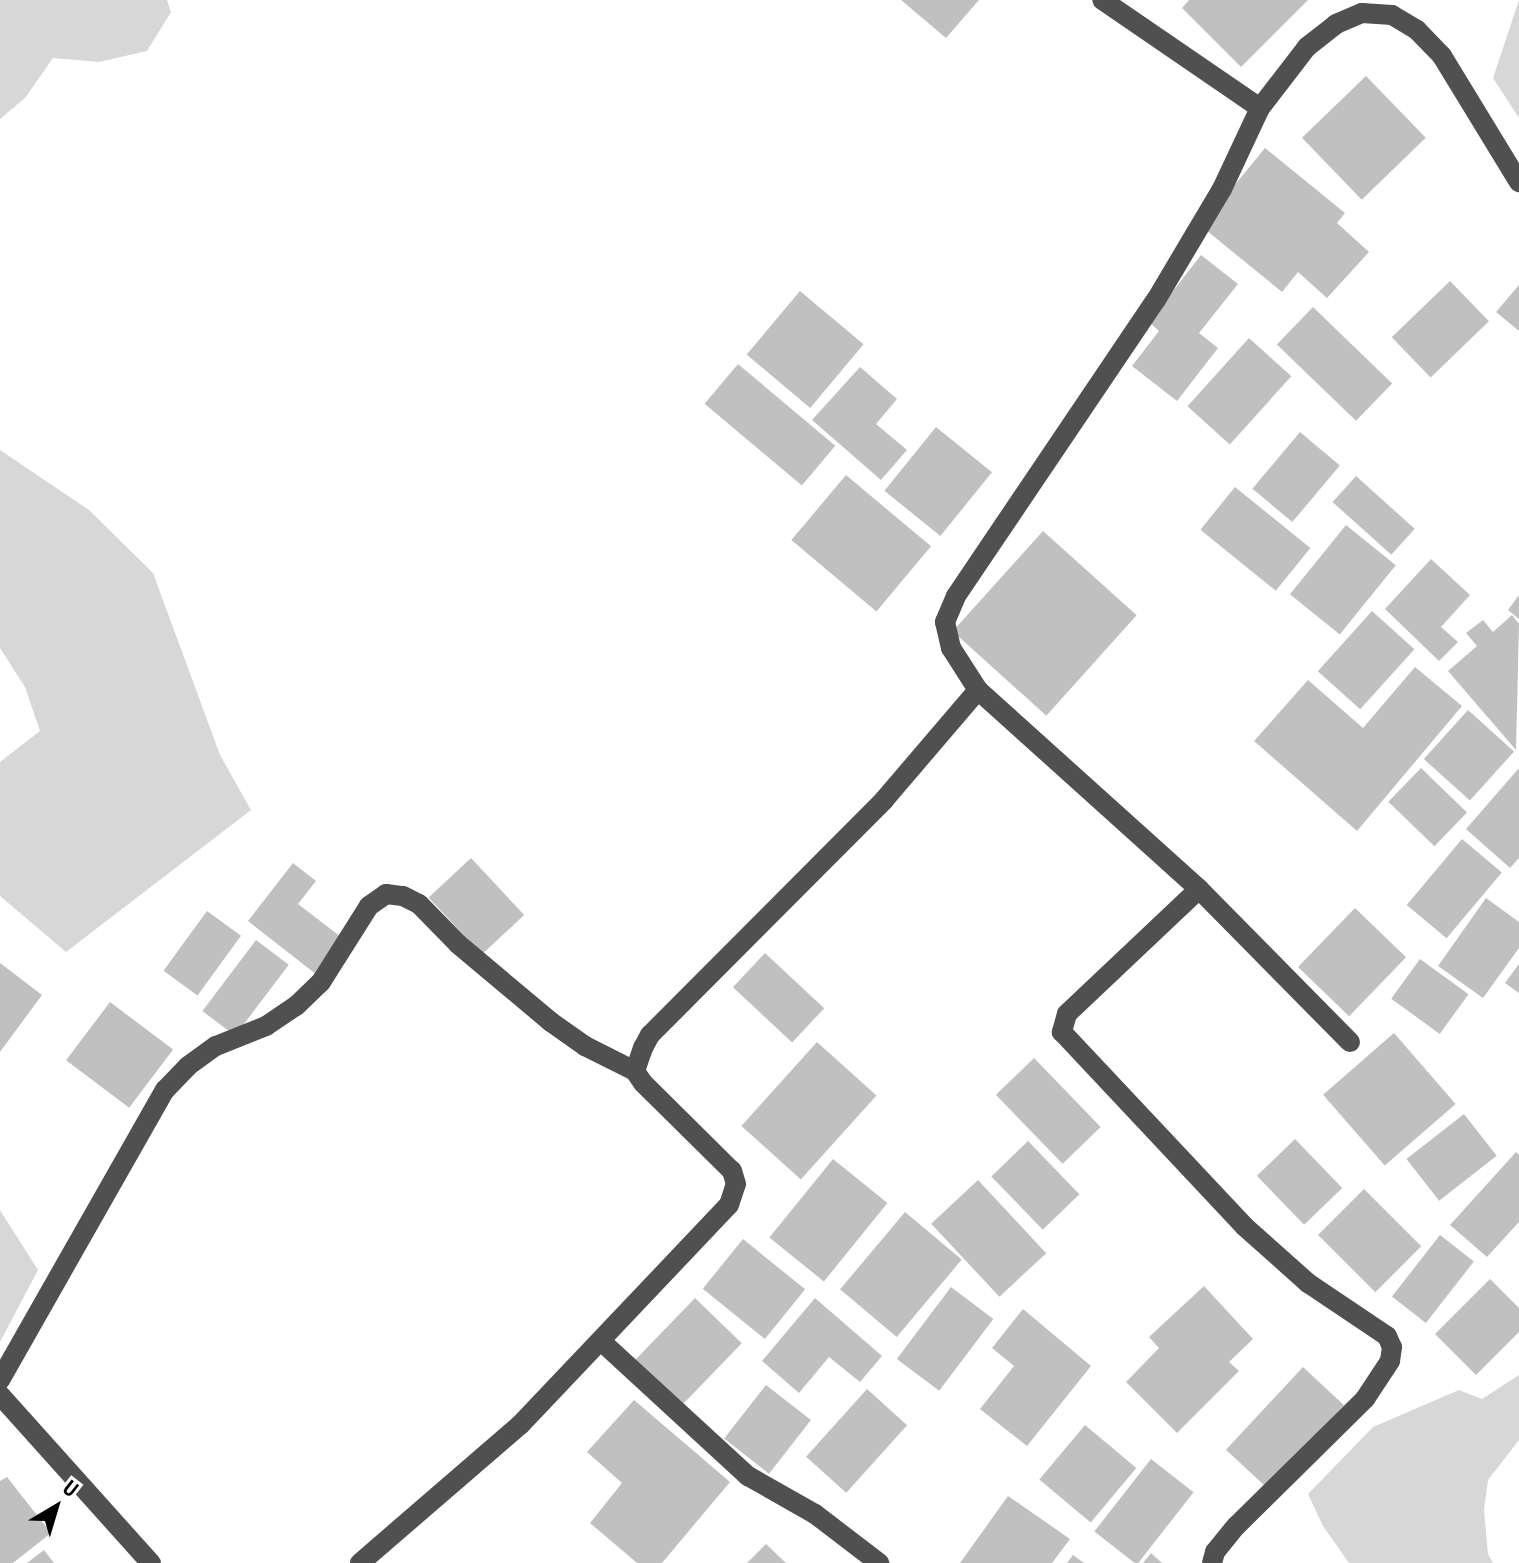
<!DOCTYPE html>
<html>
<head>
<meta charset="utf-8">
<style>
	body { margin:0 }
	#map { position:relative; width:1519px; height:1563px; overflow:hidden; background:#fff; font-family:"PT Sans Narrow",sans-serif }
	div>[style] { position:absolute }
	.green>* { inset:0; background:#d7d7d7 }
	.building>* { inset:0; background:#c0c0c0; transform-origin:0 0 }
	.minor>* { height:20px; margin:-10px; padding:0 10px; transform-origin:10px; border-radius:10px; background:#505050 }
	span { translate:-50% -50%; white-space:nowrap; text-align:center; line-height:1.15; -webkit-text-stroke:6px #fff; paint-order:stroke }
	.north { position:absolute; left:16px; top:1467px; width:80px; height:80px; -webkit-text-stroke:6px #fff; paint-order:stroke; rotate:38deg; font-size:22px; font-weight:700; line-height:32px; text-align:center; color:#000 }
	.north::after { content:''; display:block; margin:auto; width:28px; height:36px; background:#000; clip-path:polygon(50% 0,100% 100%,50% 72%,0 100%) }
</style>
</head>
<body>
<div id="map">
	<div class="green">
		<div style="clip-path:polygon(0 0,167px 0,171px 12px,147px 51px,99px 62px,53px 58px,25px 98px,0 119px)"></div>
		<div style="clip-path:polygon(1519px 0,1519px 118px,1493px 78px)"></div>
		<div style="clip-path:polygon(0 450px,89px 510px,153px 573px,220px 755px,251px 810px,66px 952px,0 896px,0 762px,40px 731px,25px 687px,0 648px)"></div>
		<div style="clip-path:polygon(0 1210px,38px 1270px,0 1342px)"></div>
		<div style="clip-path:polygon(1519px 1375px,1519px 1440px,1488px 1480px,1484px 1510px,1488px 1554px,1493px 1563px,1349px 1563px,1323px 1526px,1308px 1494px,1373px 1427px,1459px 1390px,1482px 1399px)"></div>
	</div>
	<div class="building">
		<div style="clip-path:polygon(901px 0,979px 0,946px 38px)"></div>
		<div style="clip-path:polygon(1189px 0,1308px 0,1241px 67px,1182px 8px)"></div>
		<div style="left:1366px;top:76px;width:86px;height:89px;rotate:46deg"></div>
		<div style="clip-path:polygon(1265px 148px,1345px 213px,1337px 223px,1369px 252px,1327px 298px,1298px 272px,1282px 292px,1201px 226px)"></div>
		<div style="clip-path:polygon(1201px 255px,1238px 284px,1199px 333px,1218px 348px,1177px 401px,1132px 366px,1159px 331px,1149px 322px)"></div>
		<div style="left:1450px;top:281px;width:56px;height:81px;rotate:46deg"></div>
		<div style="clip-path:polygon(1519px 285px,1519px 331px,1496px 312px)"></div>
		<div style="left:800px;top:291px;width:83px;height:83px;rotate:40deg"></div>
		<div style="left:1313px;top:307px;width:110px;height:52px;rotate:44deg"></div>
		<div style="left:1249px;top:338px;width:57px;height:92px;rotate:42deg"></div>
		<div style="left:738px;top:364px;width:127px;height:52px;rotate:40deg"></div>
		<div style="clip-path:polygon(860px 367px,897px 399px,876px 424px,907px 450px,881px 480px,812px 420px)"></div>
		<div style="left:936px;top:427px;width:72px;height:82px;rotate:39deg"></div>
		<div style="left:1300px;top:432px;width:52px;height:74px;rotate:40deg"></div>
		<div style="left:846px;top:475px;width:111px;height:85px;rotate:40deg"></div>
		<div style="left:1356px;top:476px;width:79px;height:35px;rotate:42deg"></div>
		<div style="left:1235px;top:487px;width:97px;height:55px;rotate:39deg"></div>
		<div style="left:1346px;top:525px;width:64px;height:89px;rotate:39deg"></div>
		<div style="left:1043px;top:531px;width:126px;height:135px;rotate:42deg"></div>
		<div style="clip-path:polygon(1431px 559px,1470px 595px,1441px 627px,1458px 642px,1439px 661px,1385px 609px)"></div>
		<div style="clip-path:polygon(1519px 595px,1519px 619px,1508px 610px)"></div>
		<div style="left:1372px;top:611px;width:57px;height:81px;rotate:42deg"></div>
		<div style="clip-path:polygon(1512px 615px,1519px 624px,1516px 750px,1448px 671px,1477px 646px,1466px 633px,1483px 620px,1493px 632px)"></div>
		<div style="clip-path:polygon(1415px 667px,1462px 706px,1357px 831px,1254px 741px,1308px 680px,1363px 728px)"></div>
		<div style="left:1468px;top:710px;width:62px;height:66px;rotate:42deg"></div>
		<div style="left:1421px;top:768px;width:64px;height:47px;rotate:44deg"></div>
		<div style="clip-path:polygon(1519px 768px,1519px 858px,1510px 868px,1466px 829px)"></div>
		<div style="left:1462px;top:839px;width:52px;height:86px;rotate:40deg"></div>
		<div style="left:471px;top:858px;width:78px;height:58px;rotate:47deg"></div>
		<div style="clip-path:polygon(293px 863px,316px 881px,298px 904px,345px 940px,317px 975px,248px 921px)"></div>
		<div style="clip-path:polygon(1486px 898px,1519px 922px,1519px 948px,1483px 998px,1438px 966px)"></div>
		<div style="left:1355px;top:908px;width:71px;height:82px;rotate:44deg"></div>
		<div style="left:207px;top:911px;width:42px;height:74px;rotate:36deg"></div>
		<div style="left:256px;top:940px;width:41px;height:89px;rotate:37deg"></div>
		<div style="left:765px;top:953px;width:81px;height:47px;rotate:43deg"></div>
		<div style="left:1420px;top:959px;width:60px;height:49px;rotate:36deg"></div>
		<div style="clip-path:polygon(0 963px,42px 995px,0 1052px)"></div>
		<div style="clip-path:polygon(1519px 964px,1519px 993px,1505px 983px)"></div>
		<div style="left:110px;top:1002px;width:79px;height:73px;rotate:37deg"></div>
		<div style="left:1394px;top:1033px;width:94px;height:94px;rotate:49deg"></div>
		<div style="left:817px;top:1042px;width:80px;height:113px;rotate:42deg"></div>
		<div style="left:1034px;top:1058px;width:96px;height:53px;rotate:46deg"></div>
		<div style="left:1464px;top:1114px;width:53px;height:73px;rotate:52deg"></div>
		<div style="left:1295px;top:1139px;width:68px;height:53px;rotate:46deg"></div>
		<div style="left:1028px;top:1141px;width:74px;height:51px;rotate:46deg"></div>
		<div style="clip-path:polygon(1516px 1152px,1519px 1155px,1519px 1222px,1487px 1257px,1450px 1225px)"></div>
		<div style="left:833px;top:1159px;width:70px;height:101px;rotate:39deg"></div>
		<div style="left:978px;top:1180px;width:100px;height:64px;rotate:47deg"></div>
		<div style="left:1364px;top:1189px;width:81px;height:65px;rotate:45deg"></div>
		<div style="left:905px;top:1212px;width:74px;height:101px;rotate:40deg"></div>
		<div style="left:1440px;top:1235px;width:43px;height:78px;rotate:38deg"></div>
		<div style="left:743px;top:1239px;width:80px;height:64px;rotate:39deg"></div>
		<div style="clip-path:polygon(1490px 1279px,1519px 1308px,1519px 1332px,1476px 1375px,1435px 1334px)"></div>
		<div style="clip-path:polygon(1204px 1286px,1253px 1339px,1229px 1362px,1239px 1371px,1177px 1433px,1126px 1382px,1159px 1348px,1149px 1337px)"></div>
		<div style="left:951px;top:1287px;width:53px;height:90px;rotate:37deg"></div>
		<div style="left:695px;top:1298px;width:65px;height:89px;rotate:44deg"></div>
		<div style="clip-path:polygon(815px 1298px,882px 1356px,860px 1382px,829px 1357px,799px 1393px,762px 1361px)"></div>
		<div style="clip-path:polygon(1023px 1309px,1091px 1366px,1027px 1446px,980px 1409px,1014px 1366px,992px 1348px)"></div>
		<div style="left:1303px;top:1367px;width:56px;height:113px;rotate:43deg"></div>
		<div style="left:766px;top:1385px;width:57px;height:68px;rotate:38deg"></div>
		<div style="left:867px;top:1389px;width:54px;height:91px;rotate:42deg"></div>
		<div style="clip-path:polygon(634px 1400px,730px 1482px,662px 1563px,637px 1563px,590px 1523px,622px 1483px,587px 1452px)"></div>
		<div style="left:1085px;top:1425px;width:67px;height:71px;rotate:40deg"></div>
		<div style="left:1151px;top:1459px;width:54px;height:92px;rotate:38deg"></div>
		<div style="clip-path:polygon(7px 1477px,51px 1533px,13px 1563px,0 1563px,0 1481px)"></div>
		<div style="clip-path:polygon(1008px 1496px,1070px 1539px,1052px 1563px,960px 1563px)"></div>
		<div style="clip-path:polygon(766px 1544px,786px 1563px,747px 1563px)"></div>
		<div style="clip-path:polygon(44px 1550px,54px 1563px,27px 1563px)"></div>
		<div style="clip-path:polygon(1151px 1553px,1162px 1563px,1143px 1563px)"></div>
		<div style="clip-path:polygon(1073px 1555px,1084px 1563px,1067px 1563px)"></div>
	</div>
	<div class="minor">
		<div style="left:1260px;top:108px;width:77px;rotate:-52.4deg"></div>
		<div style="left:1307px;top:47px;width:37px;rotate:-38deg"></div>
		<div style="left:1336px;top:24px;width:28px;rotate:-23deg"></div>
		<div style="left:1362px;top:13px;width:30px;rotate:4deg"></div>
		<div style="left:1392px;top:15px;width:29px;rotate:31deg"></div>
		<div style="left:1417px;top:30px;width:36px;rotate:46deg"></div>
		<div style="left:1442px;top:56px;width:148px;rotate:58.6deg"></div>
		<div style="left:978px;top:690px;width:297px;rotate:42deg"></div>
		<div style="left:1199px;top:889px;width:215px;rotate:45.4deg"></div>
		<div style="left:1199px;top:889px;width:182px;rotate:136.6deg"></div>
		<div style="left:1067px;top:1014px;width:19px;rotate:106deg"></div>
		<div style="left:1062px;top:1032px;width:266px;rotate:46.8deg"></div>
		<div style="left:1244px;top:1226px;width:86px;rotate:41.7deg"></div>
		<div style="left:1308px;top:1283px;width:95px;rotate:33.9deg"></div>
		<div style="left:1387px;top:1336px;width:12px;rotate:66deg"></div>
		<div style="left:1392px;top:1347px;width:14px;rotate:98deg"></div>
		<div style="left:1390px;top:1361px;width:45px;rotate:123.3deg"></div>
		<div style="left:1365px;top:1399px;width:181px;rotate:135.4deg"></div>
		<div style="left:1236px;top:1526px;width:33px;rotate:129deg"></div>
		<div style="left:1215px;top:1552px;width:11px;rotate:105deg"></div>
		<div style="left:601px;top:1341px;width:200px;rotate:42.6deg"></div>
		<div style="left:748px;top:1476px;width:77px;rotate:29.6deg"></div>
		<div style="left:815px;top:1514px;width:81px;rotate:37.4deg"></div>
		<div style="left:0;top:1380px;width:334px;rotate:-60.4deg"></div>
		<div style="left:165px;top:1090px;width:33px;rotate:-46deg"></div>
		<div style="left:188px;top:1066px;width:34px;rotate:-36deg"></div>
		<div style="left:216px;top:1046px;width:54px;rotate:-21.8deg"></div>
		<div style="left:266px;top:1026px;width:36px;rotate:-34deg"></div>
		<div style="left:296px;top:1006px;width:35px;rotate:-44deg"></div>
		<div style="left:321px;top:982px;width:90px;rotate:-57.7deg"></div>
		<div style="left:369px;top:906px;width:21px;rotate:-35deg"></div>
		<div style="left:386px;top:894px;width:17px;rotate:7deg"></div>
		<div style="left:403px;top:896px;width:18px;rotate:27deg"></div>
		<div style="left:419px;top:904px;width:56px;rotate:45.7deg"></div>
		<div style="left:458px;top:944px;width:121px;rotate:40deg"></div>
		<div style="left:551px;top:1022px;width:42px;rotate:35.2deg"></div>
		<div style="left:585px;top:1046px;width:56px;rotate:26.6deg"></div>
		<div style="left:0;top:1395px;width:226px;rotate:48.1deg"></div>
		<div style="left:360px;top:1563px;width:211px;rotate:-40.8deg"></div>
		<div style="left:520px;top:1425px;width:303px;rotate:-46.5deg"></div>
		<div style="left:729px;top:1205px;width:22px;rotate:-72deg"></div>
		<div style="left:736px;top:1184px;width:14px;rotate:-107deg"></div>
		<div style="left:732px;top:1171px;width:125px;rotate:-135.3deg"></div>
		<div style="left:643px;top:1083px;width:14px;rotate:-124deg"></div>
		<div style="left:635px;top:1071px;width:24px;rotate:-71deg"></div>
		<div style="left:643px;top:1048px;width:15px;rotate:-62deg"></div>
		<div style="left:650px;top:1035px;width:332px;rotate:-45.1deg"></div>
		<div style="left:884px;top:800px;width:145px;rotate:-49.5deg"></div>
		<div style="left:978px;top:690px;width:50px;rotate:-122.7deg"></div>
		<div style="left:951px;top:648px;width:27px;rotate:-103deg"></div>
		<div style="left:945px;top:622px;width:28px;rotate:-67deg"></div>
		<div style="left:956px;top:596px;width:357px;rotate:-56deg"></div>
		<div style="left:1156px;top:300px;width:129px;rotate:-59.3deg"></div>
		<div style="left:1222px;top:189px;width:89px;rotate:-64.9deg"></div>
		<div style="left:1260px;top:108px;width:191px;rotate:-145.6deg"></div>
	</div>
	<div class="north">U</div>
</div>
</body>
</html>
